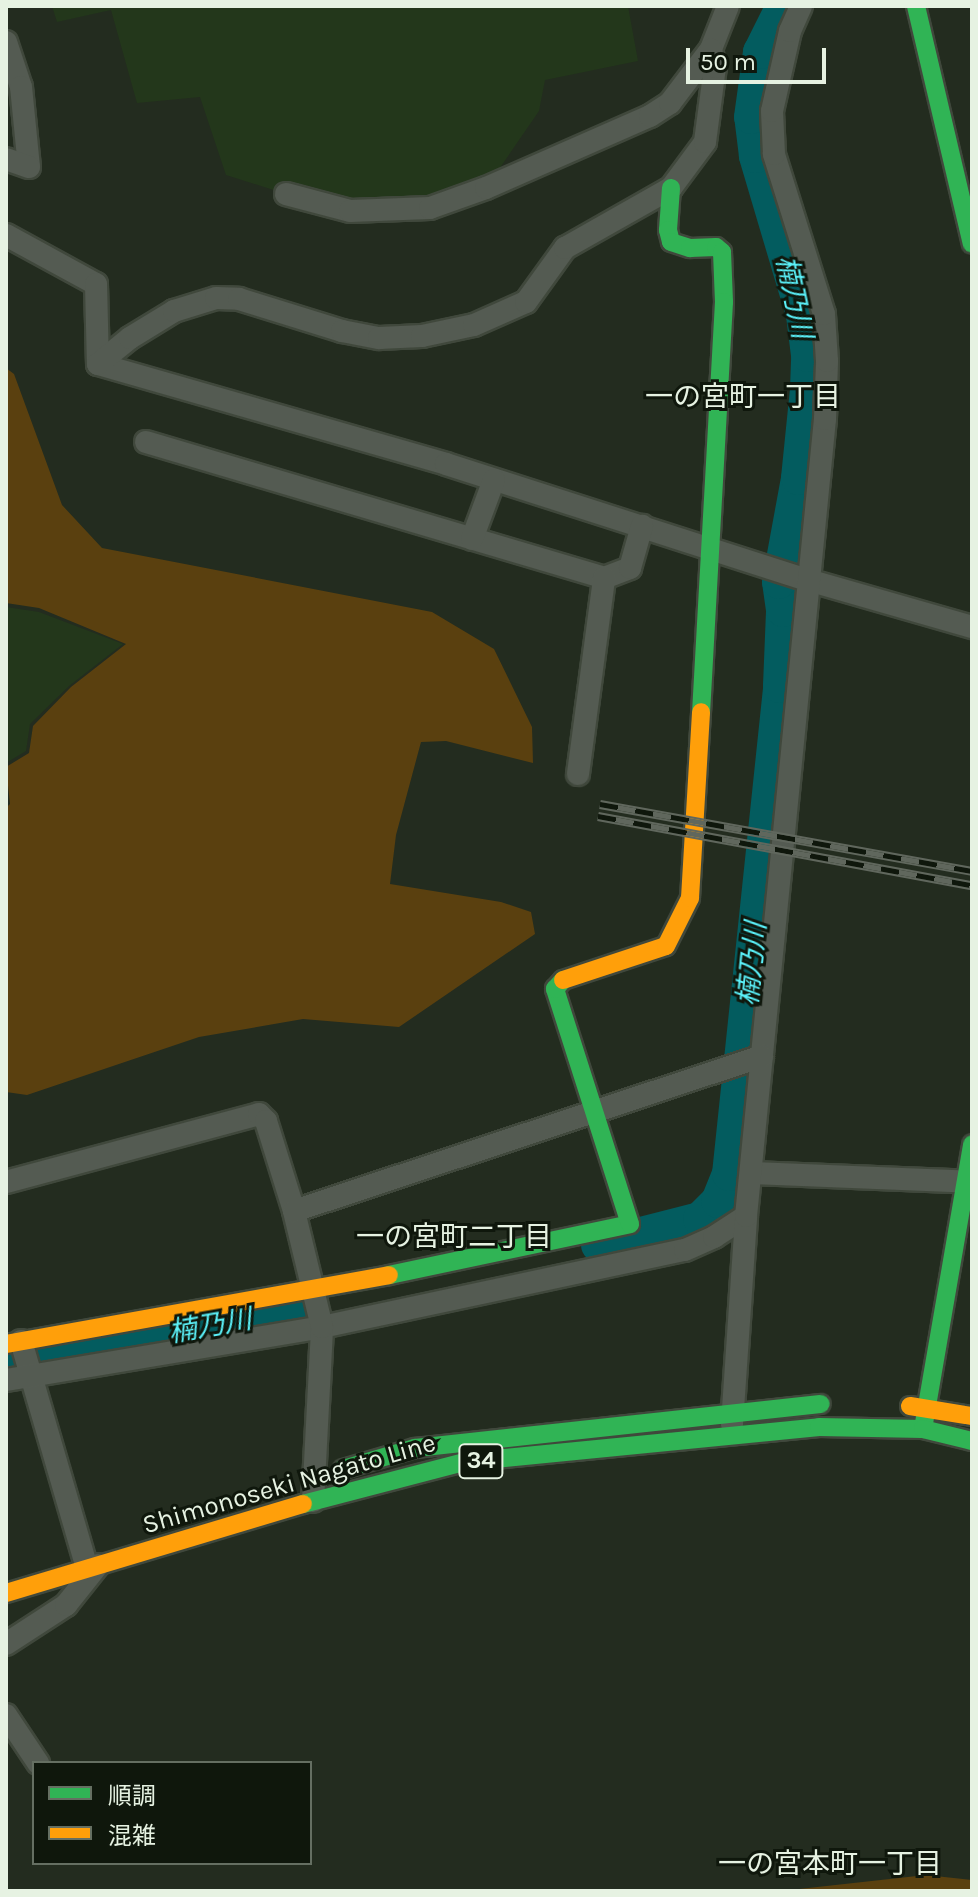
<!DOCTYPE html>
<html>
<head>
<meta charset="utf-8">
<style>
	body { margin:0 }
	#map { position:relative; width:978px; height:1897px; overflow:hidden; background:#232c1f; font-family:Karla,"Noto Sans JP",sans-serif }
	div>[style] { position:absolute }
	.built>* { inset:0; background:#23371b }
	.green>* { inset:0; background:#5a400f }
	.river>* { height:34px; margin:-17px; padding:0 17px; transform-origin:17px; border-radius:17px; background:#035c5f }
	.roads { filter:drop-shadow(2px 0 #40483c) drop-shadow(-2px 0 #40483c) drop-shadow(0 2px #40483c) drop-shadow(0 -2px #40483c) }
	.street>* { height:22px; margin:-11px; padding:0 11px; transform-origin:11px; border-radius:11px; background:#545b52 }
	.fast>* { height:18px; margin:-9px; padding:0 9px; transform-origin:9px; border-radius:9px; background:#30b455 }
	.slow>* { height:18px; margin:-9px; padding:0 9px; transform-origin:9px; border-radius:9px; background:#ff9f0a }
	.rail>* { height:9px; margin-top:-4.5px; transform-origin:0; background:repeating-linear-gradient(90deg,#0f170c 0 18px,#60675d 0 36px); box-sizing:border-box; border-block:2px solid #60675d }
	span { translate:-50% -50%; white-space:nowrap; text-align:center; line-height:1.15; -webkit-text-stroke:6px #0f170c; paint-order:stroke }
	.shield-label span { padding:2px 6px; background:#0f170c; border:2px solid; border-radius:6px; -webkit-text-stroke-width:0 }
	.shield-label { font-size:24px; color:#e6f2e2; font-weight:700 }
	.street-label { font-size:26px; color:#e6f2e2 }
	.water-label { font-size:28px; color:#5bf2fa; font-style:italic }
	.neighbourhood-label { font-size:28px; color:#e6f2e2 }
	.frame { position:absolute; inset:0; border:8px solid #e6f2e2; pointer-events:none }
	.legend { position:absolute; left:32px; top:1761px; width:280px; height:104px; box-sizing:border-box; background:#0f170c; border:2px solid #656f62; margin:0; padding:10px 14px; list-style:none; font-size:24px; color:#e6f2e2 }
	.legend li { display:flex; align-items:center; gap:16px; height:40px }
	.legend b { width:40px; border:2px solid #656f62 }
	.scale { position:absolute; left:686px; top:48px; width:140px; height:36px; box-sizing:border-box; border:4px solid #e6f2e2; border-top:0; padding-left:10px; font-size:24px; line-height:28px; white-space:nowrap; color:#e6f2e2; -webkit-text-stroke:6px #0f170c; paint-order:stroke }
</style>
</head>
<body>
<div id="map">
	<div class="built">
		<div style="clip-path:polygon(52px 6px,628px 6px,638px 61px,545px 80px,539px 111px,486px 188px,430px 208px,286px 194px,226px 175px,200px 97px,137px 103px,111px 10px,57px 22px)"></div>
		<div style="clip-path:polygon(6px 607px,39px 612px,123px 644px,69px 686px,30px 724px,26px 751px,6px 763px)"></div>
	</div>
	<div class="green">
		<div style="clip-path:polygon(6px 368px,14px 374px,62px 505px,102px 548px,432px 612px,494px 649px,532px 727px,533px 763px,446px 741px,421px 742px,396px 835px,390px 884px,501px 902px,531px 912px,535px 934px,399px 1027px,303px 1019px,199px 1037px,27px 1095px,6px 1092px,6px 808px,10px 804px,6px 767px,29px 753px,33px 726px,71px 687px,126px 644px,39px 608px,6px 603px)"></div>
		<div style="clip-path:polygon(926px 1875px,972px 1880px,972px 1891px,781px 1891px)"></div>
	</div>
	<div class="river">
		<div style="left:598px;top:1245px;width:105px;rotate:-14.3deg"></div>
		<div style="left:700px;top:1219px;width:25px;rotate:-45deg"></div>
		<div style="left:718px;top:1201px;width:29px;rotate:-68deg"></div>
		<div style="left:729px;top:1174px;width:491px;rotate:-84deg"></div>
		<div style="left:780px;top:686px;width:76px;rotate:-87.7deg"></div>
		<div style="left:783px;top:610px;width:28px;rotate:-98deg"></div>
		<div style="left:779px;top:582px;width:106px;rotate:-79.6deg"></div>
		<div style="left:798px;top:478px;width:88px;rotate:-84.2deg"></div>
		<div style="left:807px;top:390px;width:35px;rotate:-88deg"></div>
		<div style="left:808px;top:355px;width:40px;rotate:-97.1deg"></div>
		<div style="left:803px;top:315px;width:166px;rotate:-106.5deg"></div>
		<div style="left:756px;top:156px;width:39px;rotate:-97deg"></div>
		<div style="left:751px;top:117px;width:66px;rotate:-82.1deg"></div>
		<div style="left:760px;top:52px;width:51px;rotate:-63.4deg"></div>
		<div style="left:6px;top:1364px;width:292px;rotate:-10.5deg"></div>
	</div>
	<div class="roads">
		<div class="street">
			<div style="left:6px;top:42px;width:47px;rotate:71.6deg"></div>
			<div style="left:21px;top:87px;width:80px;rotate:84.3deg"></div>
			<div style="left:29px;top:167px;width:24px;rotate:-161deg"></div>
			<div style="left:286px;top:194px;width:66px;rotate:14.9deg"></div>
			<div style="left:350px;top:211px;width:80px;rotate:-2.1deg"></div>
			<div style="left:430px;top:208px;width:59px;rotate:-19.7deg"></div>
			<div style="left:486px;top:188px;width:179px;rotate:-23.7deg"></div>
			<div style="left:650px;top:116px;width:24px;rotate:-33deg"></div>
			<div style="left:670px;top:103px;width:68px;rotate:-52.8deg"></div>
			<div style="left:711px;top:49px;width:46px;rotate:-68.4deg"></div>
			<div style="left:6px;top:235px;width:102px;rotate:28.6deg"></div>
			<div style="left:96px;top:284px;width:80px;rotate:88.6deg"></div>
			<div style="left:98px;top:364px;width:362px;rotate:16deg"></div>
			<div style="left:446px;top:464px;width:380px;rotate:17.8deg"></div>
			<div style="left:808px;top:580px;width:171px;rotate:16deg"></div>
			<div style="left:98px;top:364px;width:41px;rotate:-39.1deg"></div>
			<div style="left:130px;top:338px;width:52px;rotate:-31.5deg"></div>
			<div style="left:174px;top:311px;width:44px;rotate:-17.2deg"></div>
			<div style="left:216px;top:298px;width:23px;rotate:2deg"></div>
			<div style="left:239px;top:299px;width:108px;rotate:17.3deg"></div>
			<div style="left:342px;top:331px;width:38px;rotate:11deg"></div>
			<div style="left:379px;top:338px;width:43px;rotate:-2.7deg"></div>
			<div style="left:422px;top:336px;width:53px;rotate:-11.9deg"></div>
			<div style="left:474px;top:325px;width:57px;rotate:-23.9deg"></div>
			<div style="left:526px;top:302px;width:67px;rotate:-54.2deg"></div>
			<div style="left:565px;top:248px;width:122px;rotate:-29.5deg"></div>
			<div style="left:671px;top:188px;width:57px;rotate:-53.5deg"></div>
			<div style="left:705px;top:142px;width:76px;rotate:-82.4deg"></div>
			<div style="left:715px;top:67px;width:18px;rotate:-103deg"></div>
			<div style="left:146px;top:442px;width:478px;rotate:16.5deg"></div>
			<div style="left:604px;top:578px;width:28px;rotate:-21deg"></div>
			<div style="left:630px;top:568px;width:44px;rotate:-74.1deg"></div>
			<div style="left:472px;top:539px;width:63px;rotate:-69.6deg"></div>
			<div style="left:578px;top:774px;width:198px;rotate:-82.4deg"></div>
			<div style="left:751px;top:1173px;width:221px;rotate:2.3deg"></div>
			<div style="left:6px;top:1182px;width:262px;rotate:-15deg"></div>
			<div style="left:259px;top:1114px;width:10px;rotate:45deg"></div>
			<div style="left:266px;top:1121px;width:94px;rotate:72.7deg"></div>
			<div style="left:21px;top:1341px;width:236px;rotate:73.8deg"></div>
			<div style="left:6px;top:1380px;width:320px;rotate:-9.5deg"></div>
			<div style="left:322px;top:1327px;width:371px;rotate:-12deg"></div>
			<div style="left:685px;top:1250px;width:32px;rotate:-24deg"></div>
			<div style="left:714px;top:1237px;width:38px;rotate:-33deg"></div>
			<div style="left:732px;top:1424px;width:208px;rotate:-86.1deg"></div>
			<div style="left:746px;top:1216px;width:801px;rotate:-84.34deg"></div>
			<div style="left:825px;top:419px;width:58px;rotate:-88deg"></div>
			<div style="left:827px;top:361px;width:47px;rotate:-93.7deg"></div>
			<div style="left:824px;top:314px;width:168px;rotate:-107.4deg"></div>
			<div style="left:774px;top:154px;width:43px;rotate:-92.7deg"></div>
			<div style="left:772px;top:111px;width:82px;rotate:-77.3deg"></div>
			<div style="left:790px;top:31px;width:27px;rotate:-66deg"></div>
			<div style="left:313px;top:1501px;width:174px;rotate:-87deg"></div>
			<div style="left:322px;top:1327px;width:119px;rotate:-103.6deg"></div>
			<div style="left:294px;top:1211px;width:493px;rotate:-18.3deg"></div>
			<div style="left:6px;top:1644px;width:72px;rotate:-33deg"></div>
			<div style="left:66px;top:1605px;width:51px;rotate:-51.3deg"></div>
			<div style="left:6px;top:1715px;width:58px;rotate:56.3deg"></div>
		</div>
		<div class="fast">
			<div style="left:916px;top:6px;width:244px;rotate:76.8deg"></div>
			<div style="left:671px;top:188px;width:42px;rotate:94.1deg"></div>
			<div style="left:668px;top:230px;width:12px;rotate:76deg"></div>
			<div style="left:671px;top:242px;width:20px;rotate:18deg"></div>
			<div style="left:690px;top:248px;width:26px;rotate:-2deg"></div>
			<div style="left:716px;top:247px;width:8px;rotate:40deg"></div>
			<div style="left:722px;top:252px;width:50px;rotate:87.7deg"></div>
			<div style="left:724px;top:302px;width:411px;rotate:93.2deg"></div>
			<div style="left:389px;top:1275px;width:246px;rotate:-11.9deg"></div>
			<div style="left:630px;top:1224px;width:247px;rotate:-107.7deg"></div>
			<div style="left:555px;top:989px;width:12px;rotate:-48deg"></div>
			<div style="left:923px;top:1429px;width:289px;rotate:-80.2deg"></div>
			<div style="left:343px;top:1469px;width:75px;rotate:-16.3deg"></div>
			<div style="left:415px;top:1448px;width:408px;rotate:-6.2deg"></div>
			<div style="left:303px;top:1504px;width:166px;rotate:-14.6deg"></div>
			<div style="left:464px;top:1462px;width:357px;rotate:-5.6deg"></div>
			<div style="left:819px;top:1427px;width:104px;rotate:1.1deg"></div>
			<div style="left:923px;top:1429px;width:50px;rotate:13.8deg"></div>
		</div>
		<div class="slow">
			<div style="left:563px;top:980px;width:108px;rotate:-18.3deg"></div>
			<div style="left:666px;top:946px;width:54px;rotate:-63.4deg"></div>
			<div style="left:690px;top:898px;width:186px;rotate:-86.6deg"></div>
			<div style="left:6px;top:1344px;width:389px;rotate:-10.2deg"></div>
			<div style="left:910px;top:1406px;width:63px;rotate:9.2deg"></div>
			<div style="left:6px;top:1593px;width:310px;rotate:-16.7deg"></div>
		</div>
	</div>
	<div class="rail">
		<div style="left:600px;top:804px;width:378px;rotate:10.2deg"></div>
		<div style="left:598px;top:816px;width:380px;rotate:10.5deg"></div>
	</div>
	<div class="shield-label">
		<span style="left:481px;top:1461px">34</span>
	</div>
	<div class="street-label">
		<span style="left:289px;top:1484px;rotate:-16deg">Shimonoseki Nagato Line</span>
	</div>
	<div class="water-label">
		<span style="left:794px;top:297px;rotate:78deg">楠乃川</span>
		<span style="left:752px;top:964px;rotate:-84deg">楠乃川</span>
		<span style="left:210px;top:1326px;rotate:-10deg">楠乃川</span>
	</div>
	<div class="neighbourhood-label">
		<span style="left:743px;top:397px">一の宮町一丁目</span>
		<span style="left:454px;top:1237px">一の宮町二丁目</span>
		<span style="left:830px;top:1864px">一の宮本町一丁目</span>
	</div>
	<div class="frame"></div>
	<ul class="legend">
	<li><b style="height:10px;background:#30b455"></b>順調</li>
	<li><b style="height:10px;background:#ff9f0a"></b>混雑</li>
	</ul>
	<div class="scale">50 m</div>
</div>
</body>
</html>
